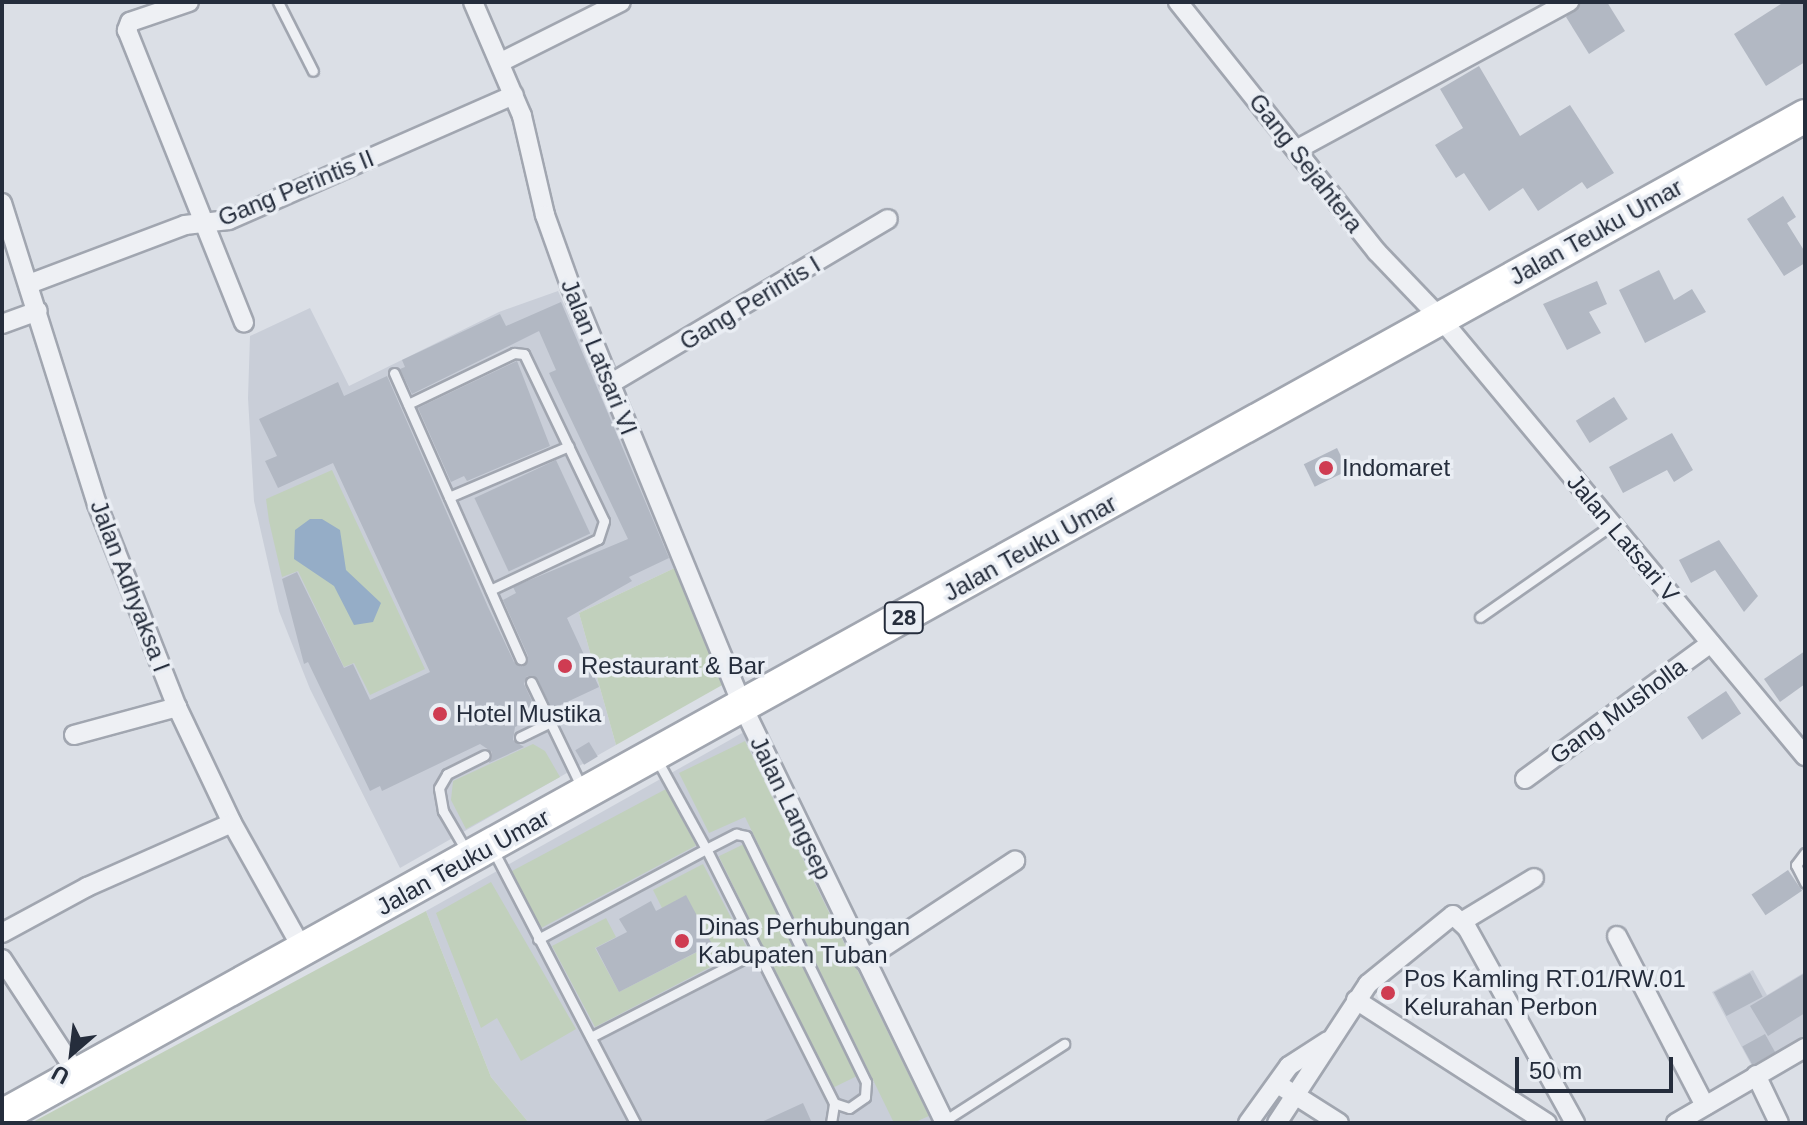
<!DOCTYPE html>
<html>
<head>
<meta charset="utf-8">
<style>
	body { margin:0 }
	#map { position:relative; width:1807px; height:1125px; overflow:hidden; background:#dbdfe6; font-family:Helvetica,sans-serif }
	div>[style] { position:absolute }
	.built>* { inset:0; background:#c9ced8 }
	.green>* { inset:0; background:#c1d0bc; transform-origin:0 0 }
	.water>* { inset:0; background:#95adc7 }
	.building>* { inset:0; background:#b2b8c3; transform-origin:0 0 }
	.roads { filter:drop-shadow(2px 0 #a1a6b0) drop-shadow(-2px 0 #a1a6b0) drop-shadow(0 2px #a1a6b0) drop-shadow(0 -2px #a1a6b0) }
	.lane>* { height:9px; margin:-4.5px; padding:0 4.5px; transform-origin:4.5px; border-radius:4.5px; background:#eef0f4 }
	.street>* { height:18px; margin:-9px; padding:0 9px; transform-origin:9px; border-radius:9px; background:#eef0f4 }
	.highway>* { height:32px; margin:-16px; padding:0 16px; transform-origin:16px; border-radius:16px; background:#fff }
	.dots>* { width:22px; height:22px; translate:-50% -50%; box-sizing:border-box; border:4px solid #eaeef4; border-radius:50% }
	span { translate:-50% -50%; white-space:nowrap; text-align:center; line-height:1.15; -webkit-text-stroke:7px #eaeef4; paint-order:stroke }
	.shield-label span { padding:2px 6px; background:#eaeef4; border:2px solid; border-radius:6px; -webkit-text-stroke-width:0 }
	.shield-label { font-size:22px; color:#252d3c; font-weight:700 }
	.street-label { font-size:24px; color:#252d3c }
	.poi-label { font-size:24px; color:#252d3c }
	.left { translate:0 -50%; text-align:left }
	.frame { position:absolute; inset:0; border:4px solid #252d3c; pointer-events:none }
	.north { position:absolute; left:32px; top:1013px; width:80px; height:80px; -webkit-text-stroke:6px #eaeef4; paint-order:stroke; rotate:208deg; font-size:22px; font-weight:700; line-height:32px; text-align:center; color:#252d3c }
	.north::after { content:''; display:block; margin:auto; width:28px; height:36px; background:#252d3c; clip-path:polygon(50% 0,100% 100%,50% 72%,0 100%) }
	.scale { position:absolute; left:1515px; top:1057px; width:158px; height:36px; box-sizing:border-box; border:4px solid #252d3c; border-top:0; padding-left:10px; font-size:24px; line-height:28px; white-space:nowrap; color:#252d3c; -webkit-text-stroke:6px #eaeef4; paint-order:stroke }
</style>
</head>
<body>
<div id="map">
	<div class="built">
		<div style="clip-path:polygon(558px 291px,681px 565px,579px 613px,616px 745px,400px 868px,310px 689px,279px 611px,254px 501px,248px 398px,250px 336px,310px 308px,349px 386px,499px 312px)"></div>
		<div style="clip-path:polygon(744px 732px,932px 1121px,529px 1123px,491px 1077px,426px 911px)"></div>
		<div style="clip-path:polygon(1753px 970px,1767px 995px,1805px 972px,1805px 1040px,1753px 1068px,1712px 992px)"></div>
	</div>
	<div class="green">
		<div style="clip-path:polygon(332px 470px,425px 669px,370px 695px,354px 663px,344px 667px,298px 571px,282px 577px,269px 521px,266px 499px)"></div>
		<div style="clip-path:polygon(681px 565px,724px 684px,616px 745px,579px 613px)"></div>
		<div style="clip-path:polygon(745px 741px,929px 1116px,913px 1123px,894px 1123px,745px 817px,709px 833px,679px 773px)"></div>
		<div style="clip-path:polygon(533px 744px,545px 751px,560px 777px,466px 829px,451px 800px,453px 781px)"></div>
		<div style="left:666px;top:789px;width:64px;height:176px;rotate:62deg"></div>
		<div style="left:744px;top:844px;width:258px;height:28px;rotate:64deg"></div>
		<div style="clip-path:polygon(703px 864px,747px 948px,595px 1027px,552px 946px,606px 918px,616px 937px,595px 948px,619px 992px,711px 945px,662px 908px,653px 890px)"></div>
		<div style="clip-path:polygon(491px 882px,576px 1029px,521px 1061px,497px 1018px,481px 1028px,436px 913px)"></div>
		<div style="clip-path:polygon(426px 911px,491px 1077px,529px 1123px,31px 1123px)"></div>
	</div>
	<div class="water">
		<div style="clip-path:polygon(322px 519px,340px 530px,346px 570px,381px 603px,373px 622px,354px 625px,334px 586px,294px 559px,295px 530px,310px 519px)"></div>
	</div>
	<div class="building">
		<div style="clip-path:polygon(1581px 2px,1607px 2px,1625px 31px,1589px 54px,1566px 17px)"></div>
		<div style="clip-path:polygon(1784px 2px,1805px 2px,1805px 62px,1766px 86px,1734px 34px)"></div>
		<div style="clip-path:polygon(1479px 66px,1520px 136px,1570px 105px,1614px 173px,1587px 189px,1582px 182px,1538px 211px,1523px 188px,1489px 211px,1464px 173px,1456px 178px,1435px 145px,1463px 128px,1440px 89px)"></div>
		<div style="clip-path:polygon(1783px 196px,1796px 217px,1787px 223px,1805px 252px,1805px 263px,1784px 276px,1747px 219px)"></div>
		<div style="clip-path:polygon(1659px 270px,1674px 300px,1692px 289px,1706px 312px,1645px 343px,1619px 290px)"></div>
		<div style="clip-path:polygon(1597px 281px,1607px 304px,1589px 312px,1601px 333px,1567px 350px,1543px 304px)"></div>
		<div style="clip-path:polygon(561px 302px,669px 558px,629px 577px,632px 581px,567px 618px,599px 687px,552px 709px,537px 678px,527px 676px,524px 684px,539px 716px,515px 727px,513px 740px,524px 747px,489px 763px,492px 752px,480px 744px,382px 791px,380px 786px,370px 791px,308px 662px,304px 664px,282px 579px,297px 572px,344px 668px,353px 664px,370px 700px,430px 672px,333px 463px,278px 488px,265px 461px,277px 456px,259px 419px,338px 382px,344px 396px,387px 376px,488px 607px,514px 662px,523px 666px,528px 656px,503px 600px,516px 593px,513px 587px,628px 539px,549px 373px,556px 370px,539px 331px,412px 394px,400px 369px,405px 367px,402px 360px,500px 314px,506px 326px)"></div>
		<div style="clip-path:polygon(517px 361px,550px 446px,467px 481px,464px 476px,451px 482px,418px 408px)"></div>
		<div style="left:1614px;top:397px;width:26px;height:45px;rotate:58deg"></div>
		<div style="clip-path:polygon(1672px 433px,1693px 470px,1674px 482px,1667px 470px,1623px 493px,1609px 467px)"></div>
		<div style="left:1337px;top:448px;width:25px;height:37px;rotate:64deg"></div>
		<div style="left:556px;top:460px;width:81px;height:90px;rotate:65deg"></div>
		<div style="clip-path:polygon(1719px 540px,1758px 596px,1744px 612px,1715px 570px,1691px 583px,1679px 560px)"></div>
		<div style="clip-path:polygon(1805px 651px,1805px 684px,1780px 702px,1764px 679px)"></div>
		<div style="left:1726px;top:691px;width:27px;height:47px;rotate:56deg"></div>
		<div style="left:589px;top:742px;width:17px;height:16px;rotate:59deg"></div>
		<div style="left:1788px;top:870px;width:25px;height:44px;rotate:56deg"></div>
		<div style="clip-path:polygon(686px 895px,712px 944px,619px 992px,596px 948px,627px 932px,619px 919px,651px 901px,656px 911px)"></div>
		<div style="left:1750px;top:973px;width:27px;height:41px;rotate:62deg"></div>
		<div style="clip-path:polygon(1805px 973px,1805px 1013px,1768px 1036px,1750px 1006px)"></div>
		<div style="left:1765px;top:1034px;width:21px;height:26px;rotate:61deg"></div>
		<div style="clip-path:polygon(803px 1103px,812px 1123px,759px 1123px)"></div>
	</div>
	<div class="roads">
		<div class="lane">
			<div style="left:278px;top:2px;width:77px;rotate:63.1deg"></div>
			<div style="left:394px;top:373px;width:313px;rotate:66.1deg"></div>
			<div style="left:408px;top:404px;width:118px;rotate:-25.7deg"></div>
			<div style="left:514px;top:353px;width:10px;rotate:6deg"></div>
			<div style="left:524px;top:354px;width:185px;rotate:64.4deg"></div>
			<div style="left:604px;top:521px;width:19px;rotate:108deg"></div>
			<div style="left:598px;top:539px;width:119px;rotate:154.7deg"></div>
			<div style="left:449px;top:497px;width:130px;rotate:-23deg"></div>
			<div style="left:1480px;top:617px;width:161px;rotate:-34.9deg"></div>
			<div style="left:531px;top:682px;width:118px;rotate:64.3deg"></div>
			<div style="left:520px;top:737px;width:32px;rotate:-26deg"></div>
			<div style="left:493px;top:850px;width:308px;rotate:62.5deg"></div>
			<div style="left:467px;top:852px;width:48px;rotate:-120.3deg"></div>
			<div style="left:443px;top:811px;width:23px;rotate:-100deg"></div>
			<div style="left:439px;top:788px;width:16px;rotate:-60deg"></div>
			<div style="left:447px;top:774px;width:42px;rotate:-26.6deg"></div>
			<div style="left:1805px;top:853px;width:15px;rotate:127deg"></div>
			<div style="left:1796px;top:865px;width:20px;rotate:63deg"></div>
			<div style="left:538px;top:939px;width:191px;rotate:-28.2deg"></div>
			<div style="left:706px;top:849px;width:34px;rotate:-27deg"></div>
			<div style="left:736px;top:834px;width:10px;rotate:11deg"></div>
			<div style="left:746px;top:836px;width:274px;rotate:64deg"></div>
			<div style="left:866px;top:1082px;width:15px;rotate:94deg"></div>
			<div style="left:865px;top:1097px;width:19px;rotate:145deg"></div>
			<div style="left:849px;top:1108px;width:16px;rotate:-162deg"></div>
			<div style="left:834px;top:1103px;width:284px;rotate:-116.7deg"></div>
			<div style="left:706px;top:849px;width:104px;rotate:-118.8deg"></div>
			<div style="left:591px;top:1037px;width:188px;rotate:-27.2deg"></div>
			<div style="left:944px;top:1121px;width:143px;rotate:-32.7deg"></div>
			<div style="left:831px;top:1123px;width:20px;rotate:-81deg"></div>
		</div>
		<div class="street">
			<div style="left:189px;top:2px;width:62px;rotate:161.3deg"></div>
			<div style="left:130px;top:22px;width:9px;rotate:111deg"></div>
			<div style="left:127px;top:30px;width:315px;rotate:68.2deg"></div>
			<div style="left:473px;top:2px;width:124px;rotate:66.7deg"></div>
			<div style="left:522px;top:116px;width:102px;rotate:76.9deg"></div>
			<div style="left:545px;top:215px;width:74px;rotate:70.3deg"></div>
			<div style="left:570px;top:285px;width:456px;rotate:67.7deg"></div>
			<div style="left:743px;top:707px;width:462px;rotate:64.1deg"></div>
			<div style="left:1178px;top:2px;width:320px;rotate:51.5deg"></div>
			<div style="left:1377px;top:252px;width:93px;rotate:46.3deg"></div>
			<div style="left:1441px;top:319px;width:569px;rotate:50.21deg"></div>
			<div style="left:501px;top:62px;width:134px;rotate:-26.6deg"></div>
			<div style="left:1296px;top:150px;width:311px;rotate:-28.5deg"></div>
			<div style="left:2px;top:203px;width:316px;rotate:72.5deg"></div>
			<div style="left:97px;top:504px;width:218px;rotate:68.5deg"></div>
			<div style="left:177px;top:707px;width:128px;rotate:64.6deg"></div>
			<div style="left:232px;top:823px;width:145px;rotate:60.8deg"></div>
			<div style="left:29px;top:284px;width:167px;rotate:-20.7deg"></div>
			<div style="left:185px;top:225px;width:44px;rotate:-6.5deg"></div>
			<div style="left:229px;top:220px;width:311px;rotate:-23.7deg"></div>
			<div style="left:2px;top:324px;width:38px;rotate:-20deg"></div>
			<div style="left:610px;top:384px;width:323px;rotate:-30.7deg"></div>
			<div style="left:74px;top:735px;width:107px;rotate:-15.2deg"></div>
			<div style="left:1525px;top:779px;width:230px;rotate:-36.2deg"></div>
			<div style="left:1463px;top:921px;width:83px;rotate:-31.2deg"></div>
			<div style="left:2px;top:933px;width:97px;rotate:-28.4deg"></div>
			<div style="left:87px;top:887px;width:158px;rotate:-23.8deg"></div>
			<div style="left:1617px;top:936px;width:191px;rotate:62.6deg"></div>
			<div style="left:2px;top:959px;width:139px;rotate:56.8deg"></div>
			<div style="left:864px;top:960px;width:181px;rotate:-33.3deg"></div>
			<div style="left:1356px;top:1000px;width:227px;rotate:32.8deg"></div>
			<div style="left:1756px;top:1075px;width:53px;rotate:64.4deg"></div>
			<div style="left:1284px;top:1088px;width:65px;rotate:32.5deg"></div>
			<div style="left:1248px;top:1123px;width:70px;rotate:-54.3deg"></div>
			<div style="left:1289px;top:1066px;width:46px;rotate:-32.7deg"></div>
			<div style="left:1277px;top:1123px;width:166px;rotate:-56.8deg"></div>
			<div style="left:1368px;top:984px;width:109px;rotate:-39.1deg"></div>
			<div style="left:1453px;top:915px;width:19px;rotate:43deg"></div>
			<div style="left:1467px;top:928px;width:223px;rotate:61deg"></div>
			<div style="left:1676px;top:1123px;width:149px;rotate:-30.2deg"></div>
		</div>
		<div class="highway">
			<div style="left:2px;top:1116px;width:2062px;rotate:-29.01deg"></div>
		</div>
	</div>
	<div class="dots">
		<div style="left:1326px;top:468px;background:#cf3c52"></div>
		<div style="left:565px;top:666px;background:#cf3c52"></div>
		<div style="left:440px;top:714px;background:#cf3c52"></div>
		<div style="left:682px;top:941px;background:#cf3c52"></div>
		<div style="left:1388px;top:993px;background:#cf3c52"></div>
	</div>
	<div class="shield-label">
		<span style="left:904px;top:618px">28</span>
	</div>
	<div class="street-label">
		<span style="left:1306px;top:163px;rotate:52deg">Gang Sejahtera</span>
		<span style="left:296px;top:188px;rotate:-22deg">Gang Perintis II</span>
		<span style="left:1596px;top:232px;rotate:-29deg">Jalan Teuku Umar</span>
		<span style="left:750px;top:303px;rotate:-31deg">Gang Perintis I</span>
		<span style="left:599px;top:357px;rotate:68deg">Jalan Latsari VI</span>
		<span style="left:1623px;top:538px;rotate:50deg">Jalan Latsari V</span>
		<span style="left:1030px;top:548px;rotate:-29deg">Jalan Teuku Umar</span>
		<span style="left:130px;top:586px;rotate:69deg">Jalan Adhyaksa I</span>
		<span style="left:1618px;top:711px;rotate:-36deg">Gang Musholla</span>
		<span style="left:791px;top:808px;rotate:64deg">Jalan Langsep</span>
		<span style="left:463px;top:862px;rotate:-29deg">Jalan Teuku Umar</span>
	</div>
	<div class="poi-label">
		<span class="left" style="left:1342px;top:468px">Indomaret</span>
		<span class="left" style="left:581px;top:666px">Restaurant &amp; Bar</span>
		<span class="left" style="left:456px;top:714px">Hotel Mustika</span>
		<span class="left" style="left:698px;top:941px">Dinas Perhubungan<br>Kabupaten Tuban</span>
		<span class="left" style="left:1404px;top:993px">Pos Kamling RT.01/RW.01<br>Kelurahan Perbon</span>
	</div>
	<div class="frame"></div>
	<div class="north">U</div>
	<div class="scale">50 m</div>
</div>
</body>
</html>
